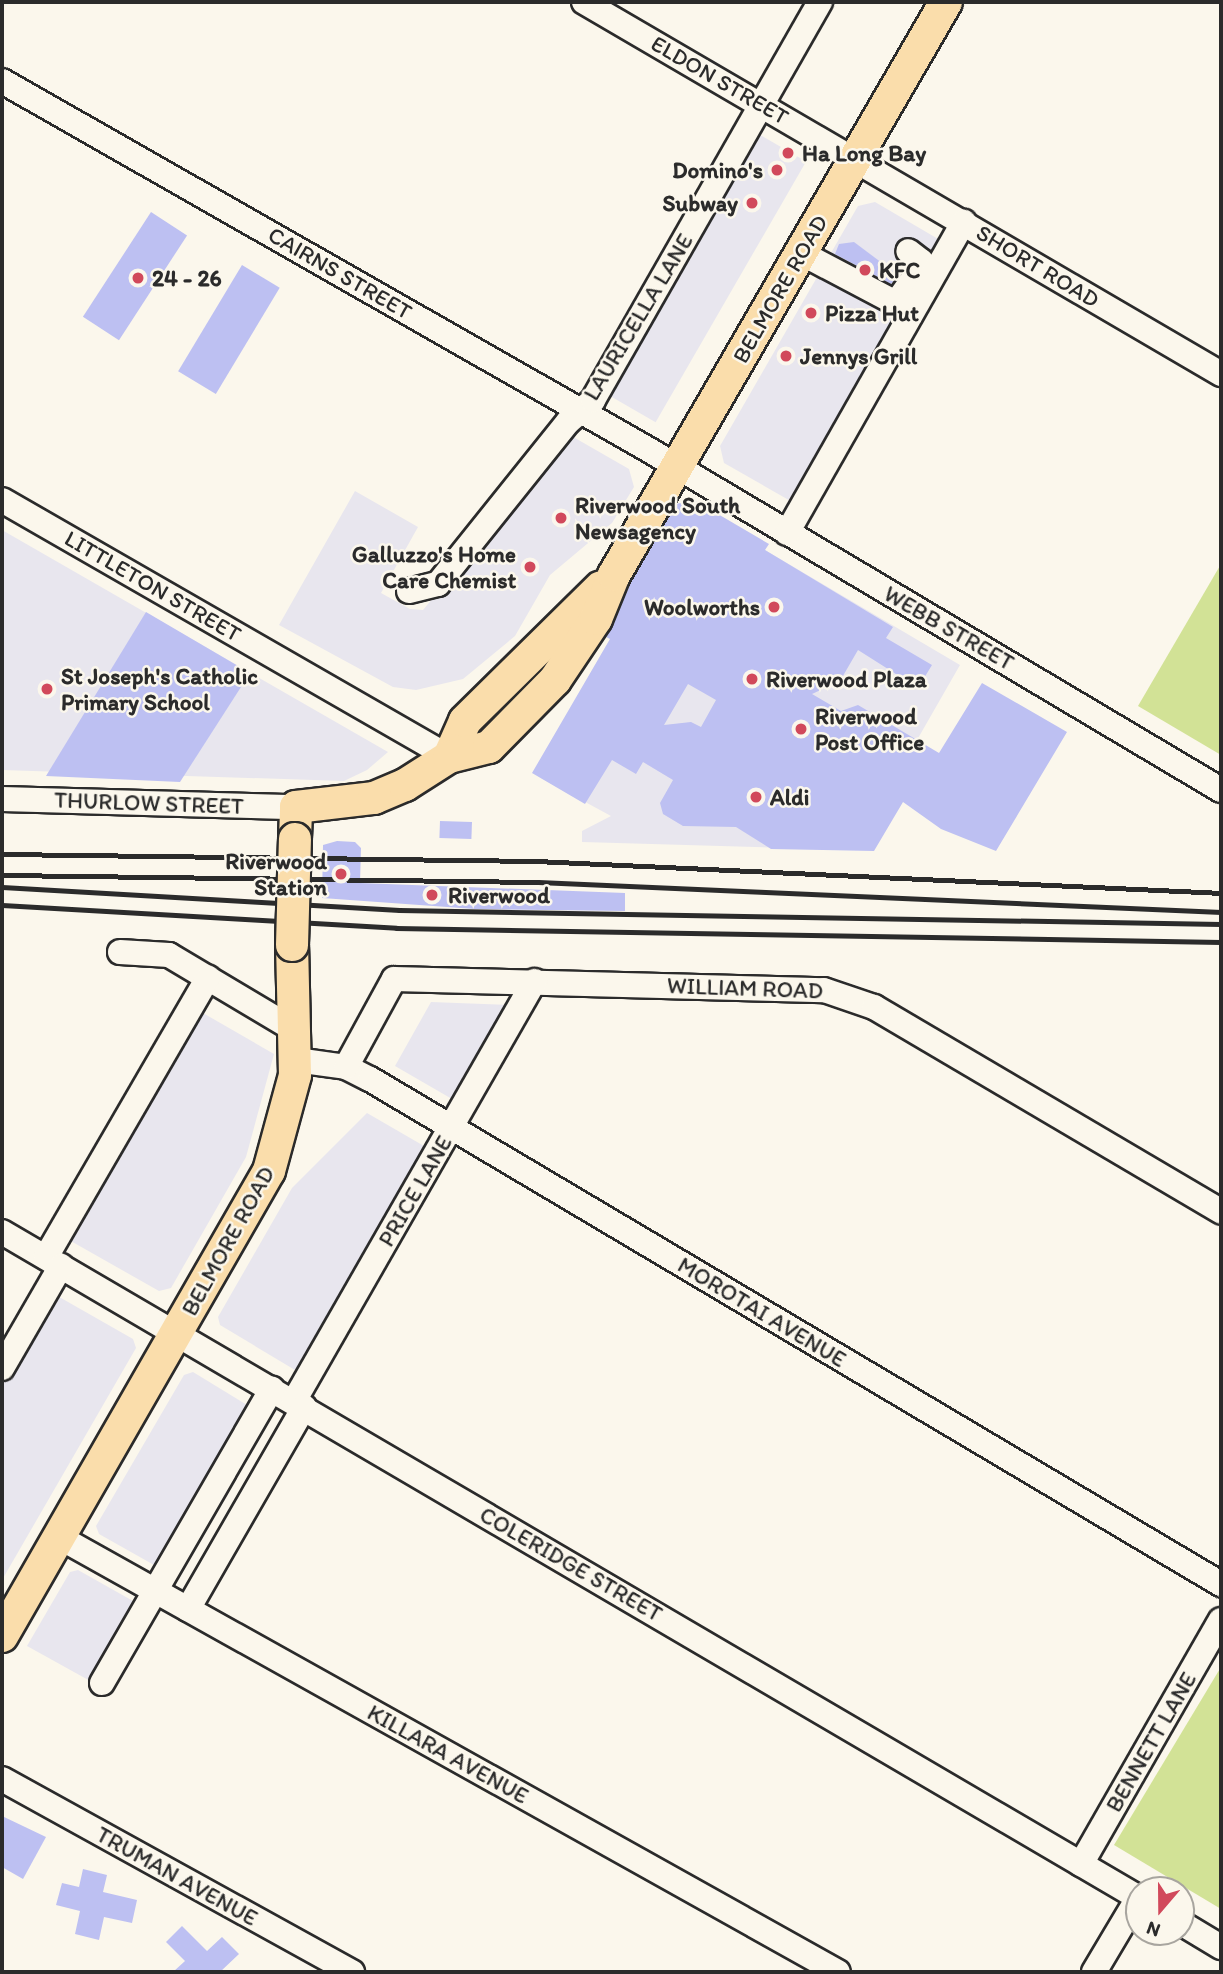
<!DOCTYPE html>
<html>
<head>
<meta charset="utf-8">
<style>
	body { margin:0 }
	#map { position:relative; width:1223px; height:1974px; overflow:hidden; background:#fbf7ec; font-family:Itim,sans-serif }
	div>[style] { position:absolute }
	.built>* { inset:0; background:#e8e6ee; transform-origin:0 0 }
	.green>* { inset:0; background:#d2e296 }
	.building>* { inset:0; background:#bdc0f2; transform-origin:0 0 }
	.roads { filter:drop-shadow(2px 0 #2b2b2b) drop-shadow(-2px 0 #2b2b2b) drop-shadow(0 2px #2b2b2b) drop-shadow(0 -2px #2b2b2b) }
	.minor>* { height:24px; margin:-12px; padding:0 12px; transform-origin:12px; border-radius:12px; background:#fbf7ec }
	.major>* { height:32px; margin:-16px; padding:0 16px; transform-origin:16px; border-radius:16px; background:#faddab }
	.rail>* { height:5px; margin:-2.5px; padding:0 2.5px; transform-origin:2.5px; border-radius:2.5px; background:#2b2b2b }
	.bridges { filter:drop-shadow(2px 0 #2b2b2b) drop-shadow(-2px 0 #2b2b2b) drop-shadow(0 2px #2b2b2b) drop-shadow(0 -2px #2b2b2b) }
	.major-bridge>* { height:32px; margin:-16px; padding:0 16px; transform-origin:16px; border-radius:16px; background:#faddab }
	.dots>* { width:19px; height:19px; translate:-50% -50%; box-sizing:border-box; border:4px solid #fbf7ec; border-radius:50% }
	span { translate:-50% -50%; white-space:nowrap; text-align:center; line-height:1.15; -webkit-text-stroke:5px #fbf7ec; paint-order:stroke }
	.street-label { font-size:23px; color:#2b2b2b }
	.poi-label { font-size:23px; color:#2b2b2b; font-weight:700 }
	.left { translate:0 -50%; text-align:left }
	.right { translate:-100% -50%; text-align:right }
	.frame { position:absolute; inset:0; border:4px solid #2b2b2b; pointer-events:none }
	.north { position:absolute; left:1125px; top:1876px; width:70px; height:70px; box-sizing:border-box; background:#fbf7ec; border:2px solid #a8a59f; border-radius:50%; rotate:200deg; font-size:19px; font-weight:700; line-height:28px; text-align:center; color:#2b2b2b }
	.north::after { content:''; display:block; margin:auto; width:24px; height:32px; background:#d1495b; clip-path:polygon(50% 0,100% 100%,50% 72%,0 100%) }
</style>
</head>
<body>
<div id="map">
	<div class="built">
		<div style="left:755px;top:132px;width:59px;height:301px;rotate:30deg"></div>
		<div style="clip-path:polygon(875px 202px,945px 243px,794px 503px,724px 463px,720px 446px,858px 206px)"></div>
		<div style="clip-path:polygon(567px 438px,575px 438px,629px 469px,634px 487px,612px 523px,550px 575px,515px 636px,463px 679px,416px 690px,393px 687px,279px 625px,355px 491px,418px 527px,381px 593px,410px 609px,423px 610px)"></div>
		<div style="clip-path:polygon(694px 508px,960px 665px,854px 850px,582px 842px,582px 831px,611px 816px,541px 778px,536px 769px,683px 511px)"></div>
		<div style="clip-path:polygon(2px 530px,388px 752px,367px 770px,344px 781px,2px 770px)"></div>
		<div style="clip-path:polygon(431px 1002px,512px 1005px,460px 1096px,452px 1099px,395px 1066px)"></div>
		<div style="clip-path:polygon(196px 1009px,274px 1054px,246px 1157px,171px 1288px,159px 1291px,69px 1240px)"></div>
		<div style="clip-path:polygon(367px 1113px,424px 1146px,426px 1155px,303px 1368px,295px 1370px,220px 1325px,218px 1317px,292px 1188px)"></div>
		<div style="clip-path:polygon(54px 1294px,133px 1339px,136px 1348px,2px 1580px,2px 1384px)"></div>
		<div style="clip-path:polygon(193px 1372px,247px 1405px,248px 1414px,162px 1563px,154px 1565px,99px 1534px,96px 1526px,184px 1375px)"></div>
		<div style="clip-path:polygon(78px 1570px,133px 1601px,135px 1609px,92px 1682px,27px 1646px,70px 1572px)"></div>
	</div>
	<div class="green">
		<div style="clip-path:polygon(1221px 564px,1221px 755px,1138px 706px)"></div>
		<div style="clip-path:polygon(1221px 1667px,1221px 1909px,1114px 1845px)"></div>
	</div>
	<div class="building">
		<div style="left:151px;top:212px;width:43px;height:125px;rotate:33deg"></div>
		<div style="clip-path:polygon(854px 242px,898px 275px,891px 284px,835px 254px,839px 244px)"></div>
		<div style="left:242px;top:265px;width:44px;height:124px;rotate:31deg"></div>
		<div style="clip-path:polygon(evenodd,694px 500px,769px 544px,765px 550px,893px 627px,886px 638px,932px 665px,918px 688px,858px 650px,840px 681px,812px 694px,841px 711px,858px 705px,939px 753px,982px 683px,1067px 732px,996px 851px,941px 829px,903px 802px,874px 851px,771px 849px,736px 827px,683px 826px,663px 814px,660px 803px,673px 780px,643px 762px,636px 774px,612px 760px,585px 804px,532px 773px,610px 639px,606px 637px,630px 584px,676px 504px,694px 500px,688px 684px,716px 700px,701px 727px,691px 722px,664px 725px,688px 684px)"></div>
		<div style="clip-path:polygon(146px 612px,250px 673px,180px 782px,46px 776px)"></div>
		<div style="left:440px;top:821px;width:32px;height:17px;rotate:2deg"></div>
		<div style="clip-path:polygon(337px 841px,355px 842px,361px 848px,360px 883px,625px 893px,625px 911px,475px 909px,322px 898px,323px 845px)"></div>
		<div style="clip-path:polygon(2px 1816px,46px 1837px,23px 1879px,2px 1867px)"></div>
		<div style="clip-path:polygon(83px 1869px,107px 1875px,103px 1892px,137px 1900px,132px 1923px,104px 1917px,99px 1940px,75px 1934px,80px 1911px,56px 1905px,62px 1883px,79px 1887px)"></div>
		<div style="clip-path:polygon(182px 1926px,207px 1951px,222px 1937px,239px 1954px,220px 1972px,173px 1972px,185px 1961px,166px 1942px)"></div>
	</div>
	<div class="roads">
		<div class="minor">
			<div style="left:584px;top:2px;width:738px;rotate:30.28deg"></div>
			<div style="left:2px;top:81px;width:739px;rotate:29.69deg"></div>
			<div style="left:644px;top:447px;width:671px;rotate:30.73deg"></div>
			<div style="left:801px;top:253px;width:107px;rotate:27.8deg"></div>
			<div style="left:896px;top:303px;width:43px;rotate:-54.5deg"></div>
			<div style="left:921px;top:268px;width:7px;rotate:-90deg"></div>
			<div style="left:921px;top:261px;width:16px;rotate:-142deg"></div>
			<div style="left:2px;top:500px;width:516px;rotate:29.9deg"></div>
			<div style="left:787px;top:533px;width:358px;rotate:-60.4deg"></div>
			<div style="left:409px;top:591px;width:30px;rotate:-14deg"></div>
			<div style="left:438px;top:584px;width:208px;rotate:-51.3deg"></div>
			<div style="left:568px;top:422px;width:33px;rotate:-41deg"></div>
			<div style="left:593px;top:400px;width:458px;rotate:-60.3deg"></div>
			<div style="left:2px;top:799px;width:294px;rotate:1.6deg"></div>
			<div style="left:120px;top:952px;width:49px;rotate:3.5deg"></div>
			<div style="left:169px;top:955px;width:147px;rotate:30.8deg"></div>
			<div style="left:296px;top:1060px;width:50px;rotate:8deg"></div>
			<div style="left:346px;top:1067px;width:27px;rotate:27deg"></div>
			<div style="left:370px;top:1079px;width:990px;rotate:30.69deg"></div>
			<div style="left:346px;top:1067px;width:100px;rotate:-61.4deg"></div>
			<div style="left:394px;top:979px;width:430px;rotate:1.5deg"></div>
			<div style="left:824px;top:990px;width:53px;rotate:18.8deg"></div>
			<div style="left:874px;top:1007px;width:403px;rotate:30.5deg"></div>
			<div style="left:2px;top:1232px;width:1318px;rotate:30.36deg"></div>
			<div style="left:46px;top:1257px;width:323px;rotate:-59.9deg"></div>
			<div style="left:2px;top:1368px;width:118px;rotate:-60deg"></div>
			<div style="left:294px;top:1401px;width:484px;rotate:-60.2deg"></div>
			<div style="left:59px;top:1537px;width:892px;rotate:29.18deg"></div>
			<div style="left:188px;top:1609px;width:233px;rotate:-60.1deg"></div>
			<div style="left:102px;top:1683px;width:340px;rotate:-60deg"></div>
			<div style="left:2px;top:1779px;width:400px;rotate:28.9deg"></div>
			<div style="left:1081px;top:1864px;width:281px;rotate:-60.2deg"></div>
			<div style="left:1181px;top:1923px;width:47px;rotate:31deg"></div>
			<div style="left:1094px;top:1972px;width:86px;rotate:-59.3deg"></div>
		</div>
		<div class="major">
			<div style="left:449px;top:757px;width:39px;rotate:-66deg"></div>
			<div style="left:465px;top:721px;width:190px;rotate:-44.6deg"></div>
			<div style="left:295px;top:839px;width:32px;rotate:-88deg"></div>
			<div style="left:296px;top:807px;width:79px;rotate:-6.6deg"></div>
			<div style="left:374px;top:798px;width:34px;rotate:-23deg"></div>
			<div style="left:405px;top:785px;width:52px;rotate:-32.5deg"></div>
			<div style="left:449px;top:757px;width:41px;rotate:-14deg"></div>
			<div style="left:489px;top:747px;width:94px;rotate:-45.4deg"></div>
			<div style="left:555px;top:680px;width:73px;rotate:-56.1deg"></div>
			<div style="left:596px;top:619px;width:48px;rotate:-67.8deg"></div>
			<div style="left:614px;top:575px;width:662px;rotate:-59.91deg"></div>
			<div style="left:2px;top:1636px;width:536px;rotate:-60.14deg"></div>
			<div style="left:269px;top:1171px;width:99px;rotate:-74.8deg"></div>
			<div style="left:295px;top:1075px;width:130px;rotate:-91.3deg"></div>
		</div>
	</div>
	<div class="rail">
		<div style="left:2px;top:854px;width:534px;rotate:0.75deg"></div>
		<div style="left:536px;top:861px;width:686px;rotate:2.67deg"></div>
		<div style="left:2px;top:875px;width:536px;rotate:0.75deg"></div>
		<div style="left:538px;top:882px;width:684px;rotate:2.52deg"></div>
		<div style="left:2px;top:887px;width:398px;rotate:3.3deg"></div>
		<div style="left:399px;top:910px;width:822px;rotate:0.98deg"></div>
		<div style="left:2px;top:905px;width:395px;rotate:3.3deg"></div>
		<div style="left:396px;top:928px;width:825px;rotate:0.97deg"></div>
	</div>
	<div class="bridges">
		<div class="major-bridge">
			<div style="left:292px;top:945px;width:106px;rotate:-88.4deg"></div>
		</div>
	</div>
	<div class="dots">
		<div style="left:788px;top:153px;background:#d1495b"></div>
		<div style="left:777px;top:170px;background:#d1495b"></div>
		<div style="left:752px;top:203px;background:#d1495b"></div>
		<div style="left:865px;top:270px;background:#d1495b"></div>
		<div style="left:138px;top:278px;background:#d1495b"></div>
		<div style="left:811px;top:313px;background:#d1495b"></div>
		<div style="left:786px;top:356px;background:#d1495b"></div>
		<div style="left:561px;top:518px;background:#d1495b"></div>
		<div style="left:530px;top:567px;background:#d1495b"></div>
		<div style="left:774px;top:607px;background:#d1495b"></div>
		<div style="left:752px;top:679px;background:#d1495b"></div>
		<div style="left:47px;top:689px;background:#d1495b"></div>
		<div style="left:801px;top:729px;background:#d1495b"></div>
		<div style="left:756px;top:797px;background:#d1495b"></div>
		<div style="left:341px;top:874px;background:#d1495b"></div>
		<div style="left:432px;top:895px;background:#d1495b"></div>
	</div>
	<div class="street-label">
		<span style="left:720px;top:80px;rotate:30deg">ELDON STREET</span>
		<span style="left:1038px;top:266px;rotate:31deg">SHORT ROAD</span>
		<span style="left:340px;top:273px;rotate:30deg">CAIRNS STREET</span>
		<span style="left:780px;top:289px;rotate:-60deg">BELMORE ROAD</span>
		<span style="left:638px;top:317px;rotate:-59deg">LAURICELLA LANE</span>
		<span style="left:153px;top:586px;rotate:30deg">LITTLETON STREET</span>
		<span style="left:949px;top:628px;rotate:30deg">WEBB STREET</span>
		<span style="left:149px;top:803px;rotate:2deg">THURLOW STREET</span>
		<span style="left:745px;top:988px;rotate:2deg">WILLIAM ROAD</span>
		<span style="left:415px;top:1191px;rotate:-60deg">PRICE LANE</span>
		<span style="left:228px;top:1241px;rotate:-61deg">BELMORE ROAD</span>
		<span style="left:762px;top:1312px;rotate:31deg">MOROTAI AVENUE</span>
		<span style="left:571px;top:1564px;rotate:30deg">COLERIDGE STREET</span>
		<span style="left:1151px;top:1742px;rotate:-60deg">BENNETT LANE</span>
		<span style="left:448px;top:1754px;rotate:29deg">KILLARA AVENUE</span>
		<span style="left:177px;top:1876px;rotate:29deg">TRUMAN AVENUE</span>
	</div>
	<div class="poi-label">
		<span class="left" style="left:802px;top:153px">Ha Long Bay</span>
		<span class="right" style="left:763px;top:170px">Domino's</span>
		<span class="right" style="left:738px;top:203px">Subway</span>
		<span class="left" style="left:879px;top:270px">KFC</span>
		<span class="left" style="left:152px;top:278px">24 - 26</span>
		<span class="left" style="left:825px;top:313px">Pizza Hut</span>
		<span class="left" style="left:800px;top:356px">Jennys Grill</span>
		<span class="left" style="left:575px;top:518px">Riverwood South<br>Newsagency</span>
		<span class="right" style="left:516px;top:567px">Galluzzo's Home<br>Care Chemist</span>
		<span class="right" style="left:760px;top:607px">Woolworths</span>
		<span class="left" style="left:61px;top:689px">St Joseph's Catholic<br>Primary School</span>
		<span class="left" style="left:766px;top:679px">Riverwood Plaza</span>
		<span class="left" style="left:815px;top:729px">Riverwood<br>Post Office</span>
		<span class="left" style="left:770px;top:797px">Aldi</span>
		<span class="right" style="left:327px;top:874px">Riverwood<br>Station</span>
		<span class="left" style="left:448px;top:895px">Riverwood</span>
	</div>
	<div class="frame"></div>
	<div class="north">N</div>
</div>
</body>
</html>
